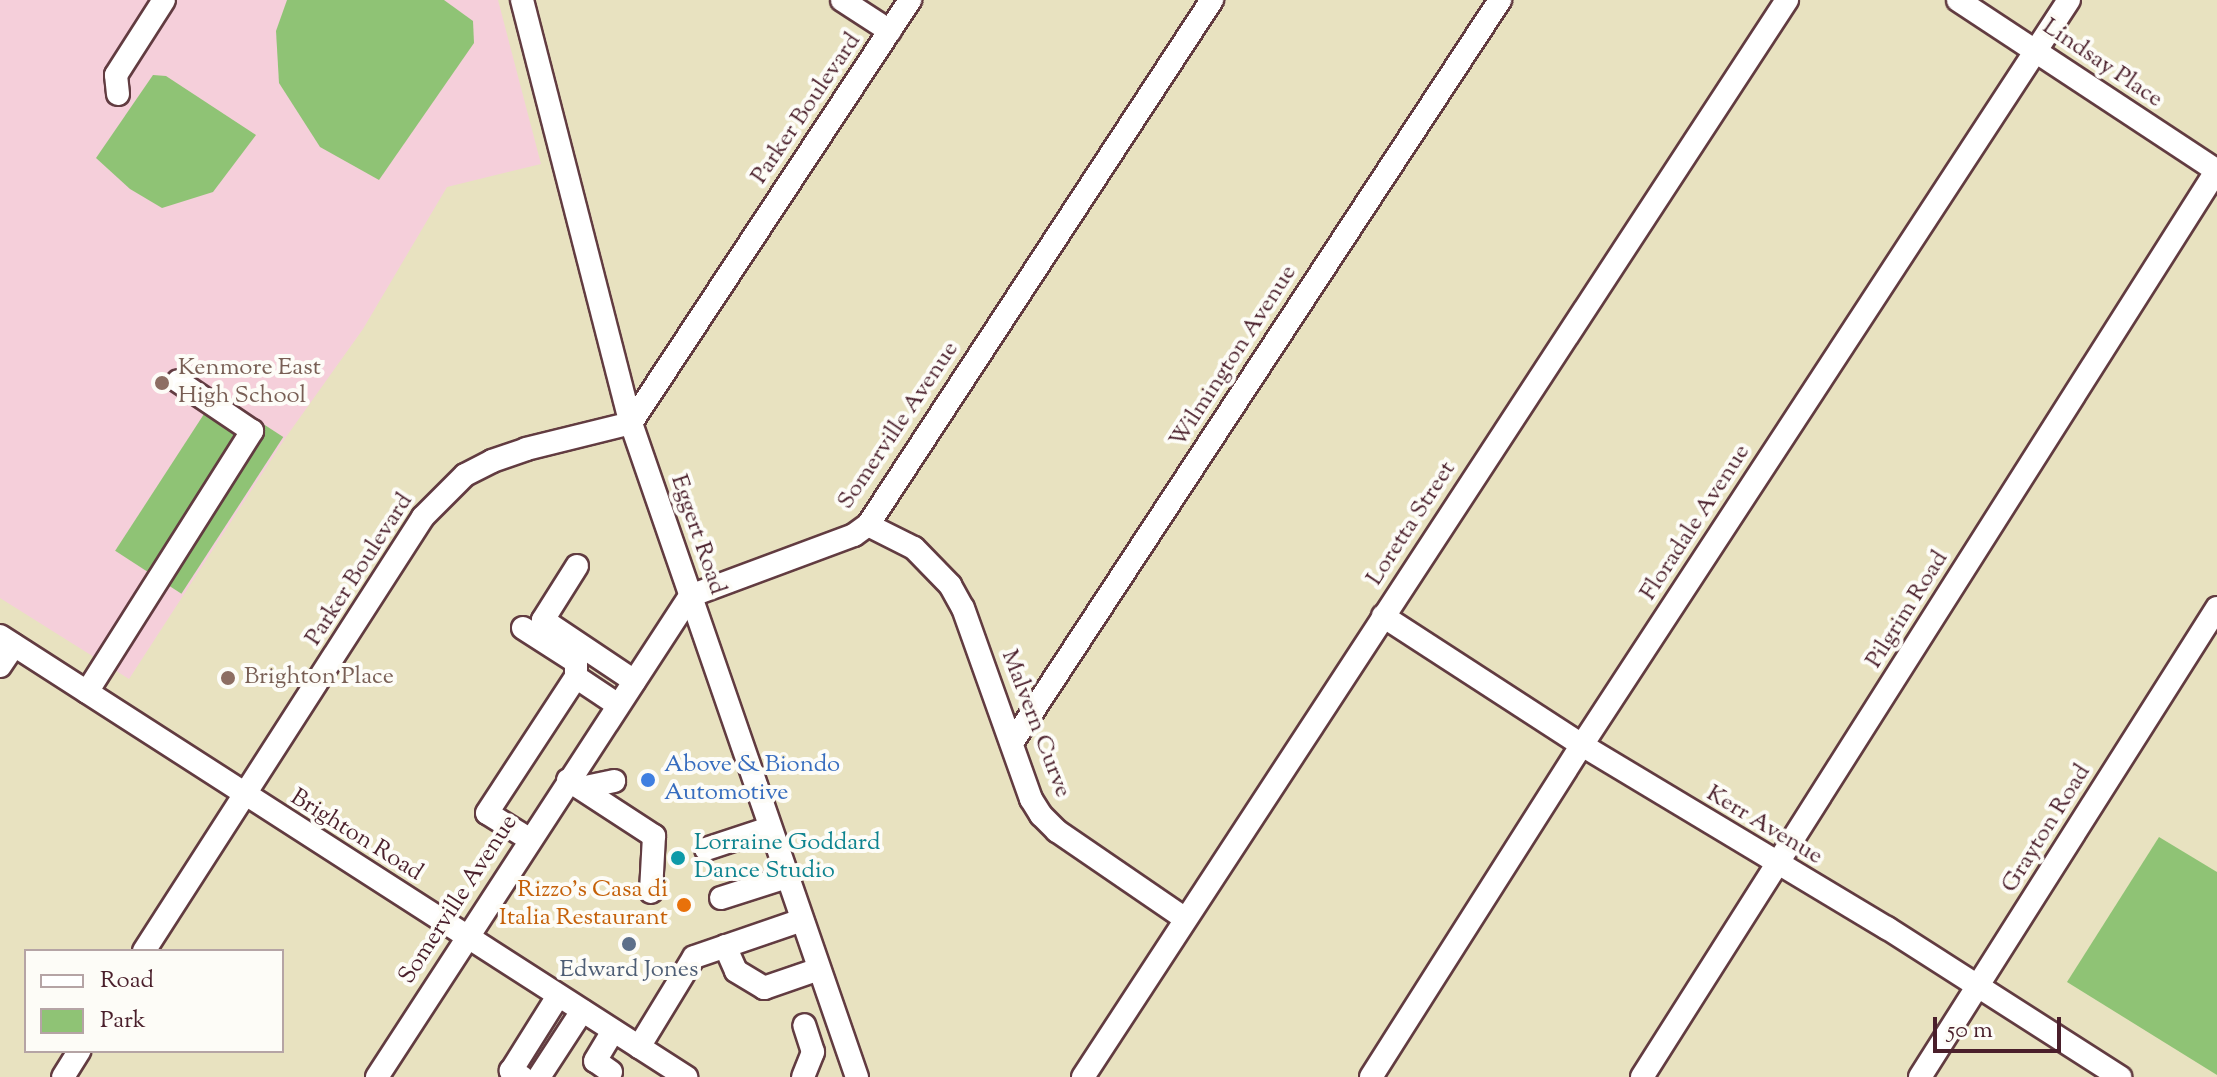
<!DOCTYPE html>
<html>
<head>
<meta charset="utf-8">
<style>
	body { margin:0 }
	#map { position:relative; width:2217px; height:1077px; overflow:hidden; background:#e8e2c0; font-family:"Sorts Mill Goudy",serif }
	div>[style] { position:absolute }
	.built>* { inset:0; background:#f5cfda }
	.green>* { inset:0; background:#8fc375; transform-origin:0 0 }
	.roads { filter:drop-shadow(2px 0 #623c41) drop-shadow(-2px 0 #623c41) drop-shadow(0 2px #623c41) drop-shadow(0 -2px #623c41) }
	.minor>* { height:22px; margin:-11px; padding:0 11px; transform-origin:11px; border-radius:11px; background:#fff }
	.dots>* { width:22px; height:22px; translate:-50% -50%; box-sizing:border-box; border:4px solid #fdfcf7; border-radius:50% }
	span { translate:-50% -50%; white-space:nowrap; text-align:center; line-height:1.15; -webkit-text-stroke:8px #fdfcf7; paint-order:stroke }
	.street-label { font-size:24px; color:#4a1f2b }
	.education-label { font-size:24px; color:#785e54 }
	.left { translate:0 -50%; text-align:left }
	.shop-label { font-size:24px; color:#366cbe }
	.culture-label { font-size:24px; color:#0d838f }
	.food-label { font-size:24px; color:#c56008 }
	.right { translate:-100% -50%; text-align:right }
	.service-label { font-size:24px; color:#4e5e75 }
	.legend { position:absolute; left:24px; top:949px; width:260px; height:104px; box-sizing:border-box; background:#fdfcf7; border:2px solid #b5a4a5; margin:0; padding:10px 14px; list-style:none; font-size:24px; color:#4a1f2b }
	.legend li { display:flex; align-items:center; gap:16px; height:40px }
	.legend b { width:40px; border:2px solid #b5a4a5 }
	.scale { position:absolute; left:1933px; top:1017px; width:128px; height:36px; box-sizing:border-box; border:4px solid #4a1f2b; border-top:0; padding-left:10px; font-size:24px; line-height:28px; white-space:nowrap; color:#4a1f2b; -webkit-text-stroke:6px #fdfcf7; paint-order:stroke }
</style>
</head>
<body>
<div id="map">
	<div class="built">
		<div style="clip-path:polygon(0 0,498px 0,541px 164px,447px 187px,363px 329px,286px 437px,129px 679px,0 598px)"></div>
	</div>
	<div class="green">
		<div style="clip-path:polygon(287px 0,444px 0,473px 21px,474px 43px,379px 180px,320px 147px,279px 83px,276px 31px)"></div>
		<div style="clip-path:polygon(153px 75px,166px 76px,256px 135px,213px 192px,162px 208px,130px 189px,96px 158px)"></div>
		<div style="left:217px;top:394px;width:79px;height:187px;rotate:33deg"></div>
		<div style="clip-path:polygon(2159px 837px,2217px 872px,2217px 1075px,2067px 982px)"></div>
	</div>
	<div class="roads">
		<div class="minor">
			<div style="left:522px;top:0;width:437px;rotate:75.6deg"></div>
			<div style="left:631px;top:423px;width:692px;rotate:70.94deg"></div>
			<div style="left:842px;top:0;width:57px;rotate:32.9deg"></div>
			<div style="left:1958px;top:0;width:310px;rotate:33.4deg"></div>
			<div style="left:118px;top:94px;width:19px;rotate:-96deg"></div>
			<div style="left:116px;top:75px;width:89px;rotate:-57.4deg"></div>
			<div style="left:868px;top:525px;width:51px;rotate:26.6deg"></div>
			<div style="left:914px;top:548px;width:52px;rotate:45.8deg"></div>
			<div style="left:950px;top:585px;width:26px;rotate:61deg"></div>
			<div style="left:963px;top:608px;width:203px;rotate:70.4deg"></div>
			<div style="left:1031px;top:799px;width:19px;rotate:58deg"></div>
			<div style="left:1041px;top:815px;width:23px;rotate:45deg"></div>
			<div style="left:1057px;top:831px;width:154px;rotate:34.4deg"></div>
			<div style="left:577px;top:566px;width:64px;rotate:122.2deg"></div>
			<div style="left:543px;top:620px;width:110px;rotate:33.8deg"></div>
			<div style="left:1383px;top:616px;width:237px;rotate:33deg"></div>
			<div style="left:1582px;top:745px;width:356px;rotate:31deg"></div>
			<div style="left:1887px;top:928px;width:277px;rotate:32.6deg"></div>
			<div style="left:523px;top:628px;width:63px;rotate:32.7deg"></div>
			<div style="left:576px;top:662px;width:15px;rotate:90deg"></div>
			<div style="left:0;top:636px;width:816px;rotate:32.74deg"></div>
			<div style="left:0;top:666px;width:25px;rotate:-56deg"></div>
			<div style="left:87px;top:692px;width:309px;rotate:-57.7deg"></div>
			<div style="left:252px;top:431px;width:89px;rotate:-146deg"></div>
			<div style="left:1012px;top:743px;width:889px;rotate:-56.7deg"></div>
			<div style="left:568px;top:780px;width:103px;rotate:33.1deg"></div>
			<div style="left:654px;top:836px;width:56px;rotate:93.1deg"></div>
			<div style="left:581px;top:788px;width:34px;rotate:-12deg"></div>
			<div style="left:529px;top:839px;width:49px;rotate:-148.2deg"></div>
			<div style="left:487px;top:813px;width:163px;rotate:-56.8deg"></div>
			<div style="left:576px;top:677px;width:50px;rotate:33.7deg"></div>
			<div style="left:706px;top:849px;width:67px;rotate:-18.2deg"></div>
			<div style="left:721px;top:898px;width:69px;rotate:-17.7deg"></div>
			<div style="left:725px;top:946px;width:27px;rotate:66deg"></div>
			<div style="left:736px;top:971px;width:33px;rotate:31deg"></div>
			<div style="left:764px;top:988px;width:58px;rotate:-19.1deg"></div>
			<div style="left:144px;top:951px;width:516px;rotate:-57.26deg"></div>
			<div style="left:423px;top:517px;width:59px;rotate:-45deg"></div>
			<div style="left:465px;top:475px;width:30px;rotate:-27deg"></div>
			<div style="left:492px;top:461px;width:36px;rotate:-19deg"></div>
			<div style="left:526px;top:449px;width:108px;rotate:-13.9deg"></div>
			<div style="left:631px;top:423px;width:507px;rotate:-56.59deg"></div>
			<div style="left:639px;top:1047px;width:105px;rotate:-58.6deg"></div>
			<div style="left:694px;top:957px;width:114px;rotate:-18.9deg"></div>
			<div style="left:611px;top:1072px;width:19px;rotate:-145deg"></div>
			<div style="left:595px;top:1061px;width:35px;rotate:-59deg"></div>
			<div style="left:63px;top:1077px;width:31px;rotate:-58deg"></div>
			<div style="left:377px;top:1077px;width:574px;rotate:-56.95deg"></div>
			<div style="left:690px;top:596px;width:175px;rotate:-20.4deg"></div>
			<div style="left:854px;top:535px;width:17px;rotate:-36deg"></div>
			<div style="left:868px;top:525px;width:628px;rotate:-56.77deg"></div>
			<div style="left:522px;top:1077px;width:13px;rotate:-151deg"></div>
			<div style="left:511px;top:1071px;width:89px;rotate:-57.9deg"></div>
			<div style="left:539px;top:1077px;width:79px;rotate:-56.9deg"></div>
			<div style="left:803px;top:1077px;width:27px;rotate:-68deg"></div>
			<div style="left:813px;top:1052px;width:28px;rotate:-108deg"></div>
			<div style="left:1083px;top:1077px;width:1287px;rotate:-56.83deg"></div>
			<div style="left:1371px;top:1077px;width:393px;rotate:-57.6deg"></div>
			<div style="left:1582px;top:745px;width:890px;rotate:-56.83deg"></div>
			<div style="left:1642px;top:1077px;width:1074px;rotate:-57.63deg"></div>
			<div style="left:1920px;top:1077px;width:555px;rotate:-57.66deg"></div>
		</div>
	</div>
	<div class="dots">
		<div style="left:162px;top:383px;background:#8d6e63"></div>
		<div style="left:228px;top:678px;background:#8d6e63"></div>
		<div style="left:648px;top:780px;background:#3f7fe0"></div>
		<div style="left:678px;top:858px;background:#0f9aa8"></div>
		<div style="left:684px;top:905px;background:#e8710a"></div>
		<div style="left:629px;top:944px;background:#5c6f8a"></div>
	</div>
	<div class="street-label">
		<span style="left:2102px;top:64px;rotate:34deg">Lindsay Place</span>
		<span style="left:807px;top:109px;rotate:-56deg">Parker Boulevard</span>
		<span style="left:1234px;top:357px;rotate:-57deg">Wilmington Avenue</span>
		<span style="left:899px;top:426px;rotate:-56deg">Somerville Avenue</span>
		<span style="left:1696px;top:523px;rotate:-57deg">Floradale Avenue</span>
		<span style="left:1412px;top:524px;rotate:-57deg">Loretta Street</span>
		<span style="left:697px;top:535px;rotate:71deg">Eggert Road</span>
		<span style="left:360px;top:570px;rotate:-57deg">Parker Boulevard</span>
		<span style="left:1908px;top:610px;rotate:-58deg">Pilgrim Road</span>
		<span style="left:1035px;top:724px;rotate:69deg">Malvern Curve</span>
		<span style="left:1764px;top:826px;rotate:31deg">Kerr Avenue</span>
		<span style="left:2047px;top:829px;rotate:-58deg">Grayton Road</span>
		<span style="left:356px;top:836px;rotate:32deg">Brighton Road</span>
		<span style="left:459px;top:900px;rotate:-57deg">Somerville Avenue</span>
	</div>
	<div class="education-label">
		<span class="left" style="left:178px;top:383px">Kenmore East<br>High School</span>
		<span class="left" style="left:244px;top:678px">Brighton Place</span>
	</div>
	<div class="shop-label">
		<span class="left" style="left:664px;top:780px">Above &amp; Biondo<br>Automotive</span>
	</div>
	<div class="culture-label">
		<span class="left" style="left:694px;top:858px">Lorraine Goddard<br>Dance Studio</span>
	</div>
	<div class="food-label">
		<span class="right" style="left:668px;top:905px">Rizzo's Casa di<br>Italia Restaurant</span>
	</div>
	<div class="service-label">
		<span style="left:629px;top:971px">Edward Jones</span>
	</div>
	<ul class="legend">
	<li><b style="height:10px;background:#fff"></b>Road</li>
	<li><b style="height:22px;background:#8fc375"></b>Park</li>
	</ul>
	<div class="scale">50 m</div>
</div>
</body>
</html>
